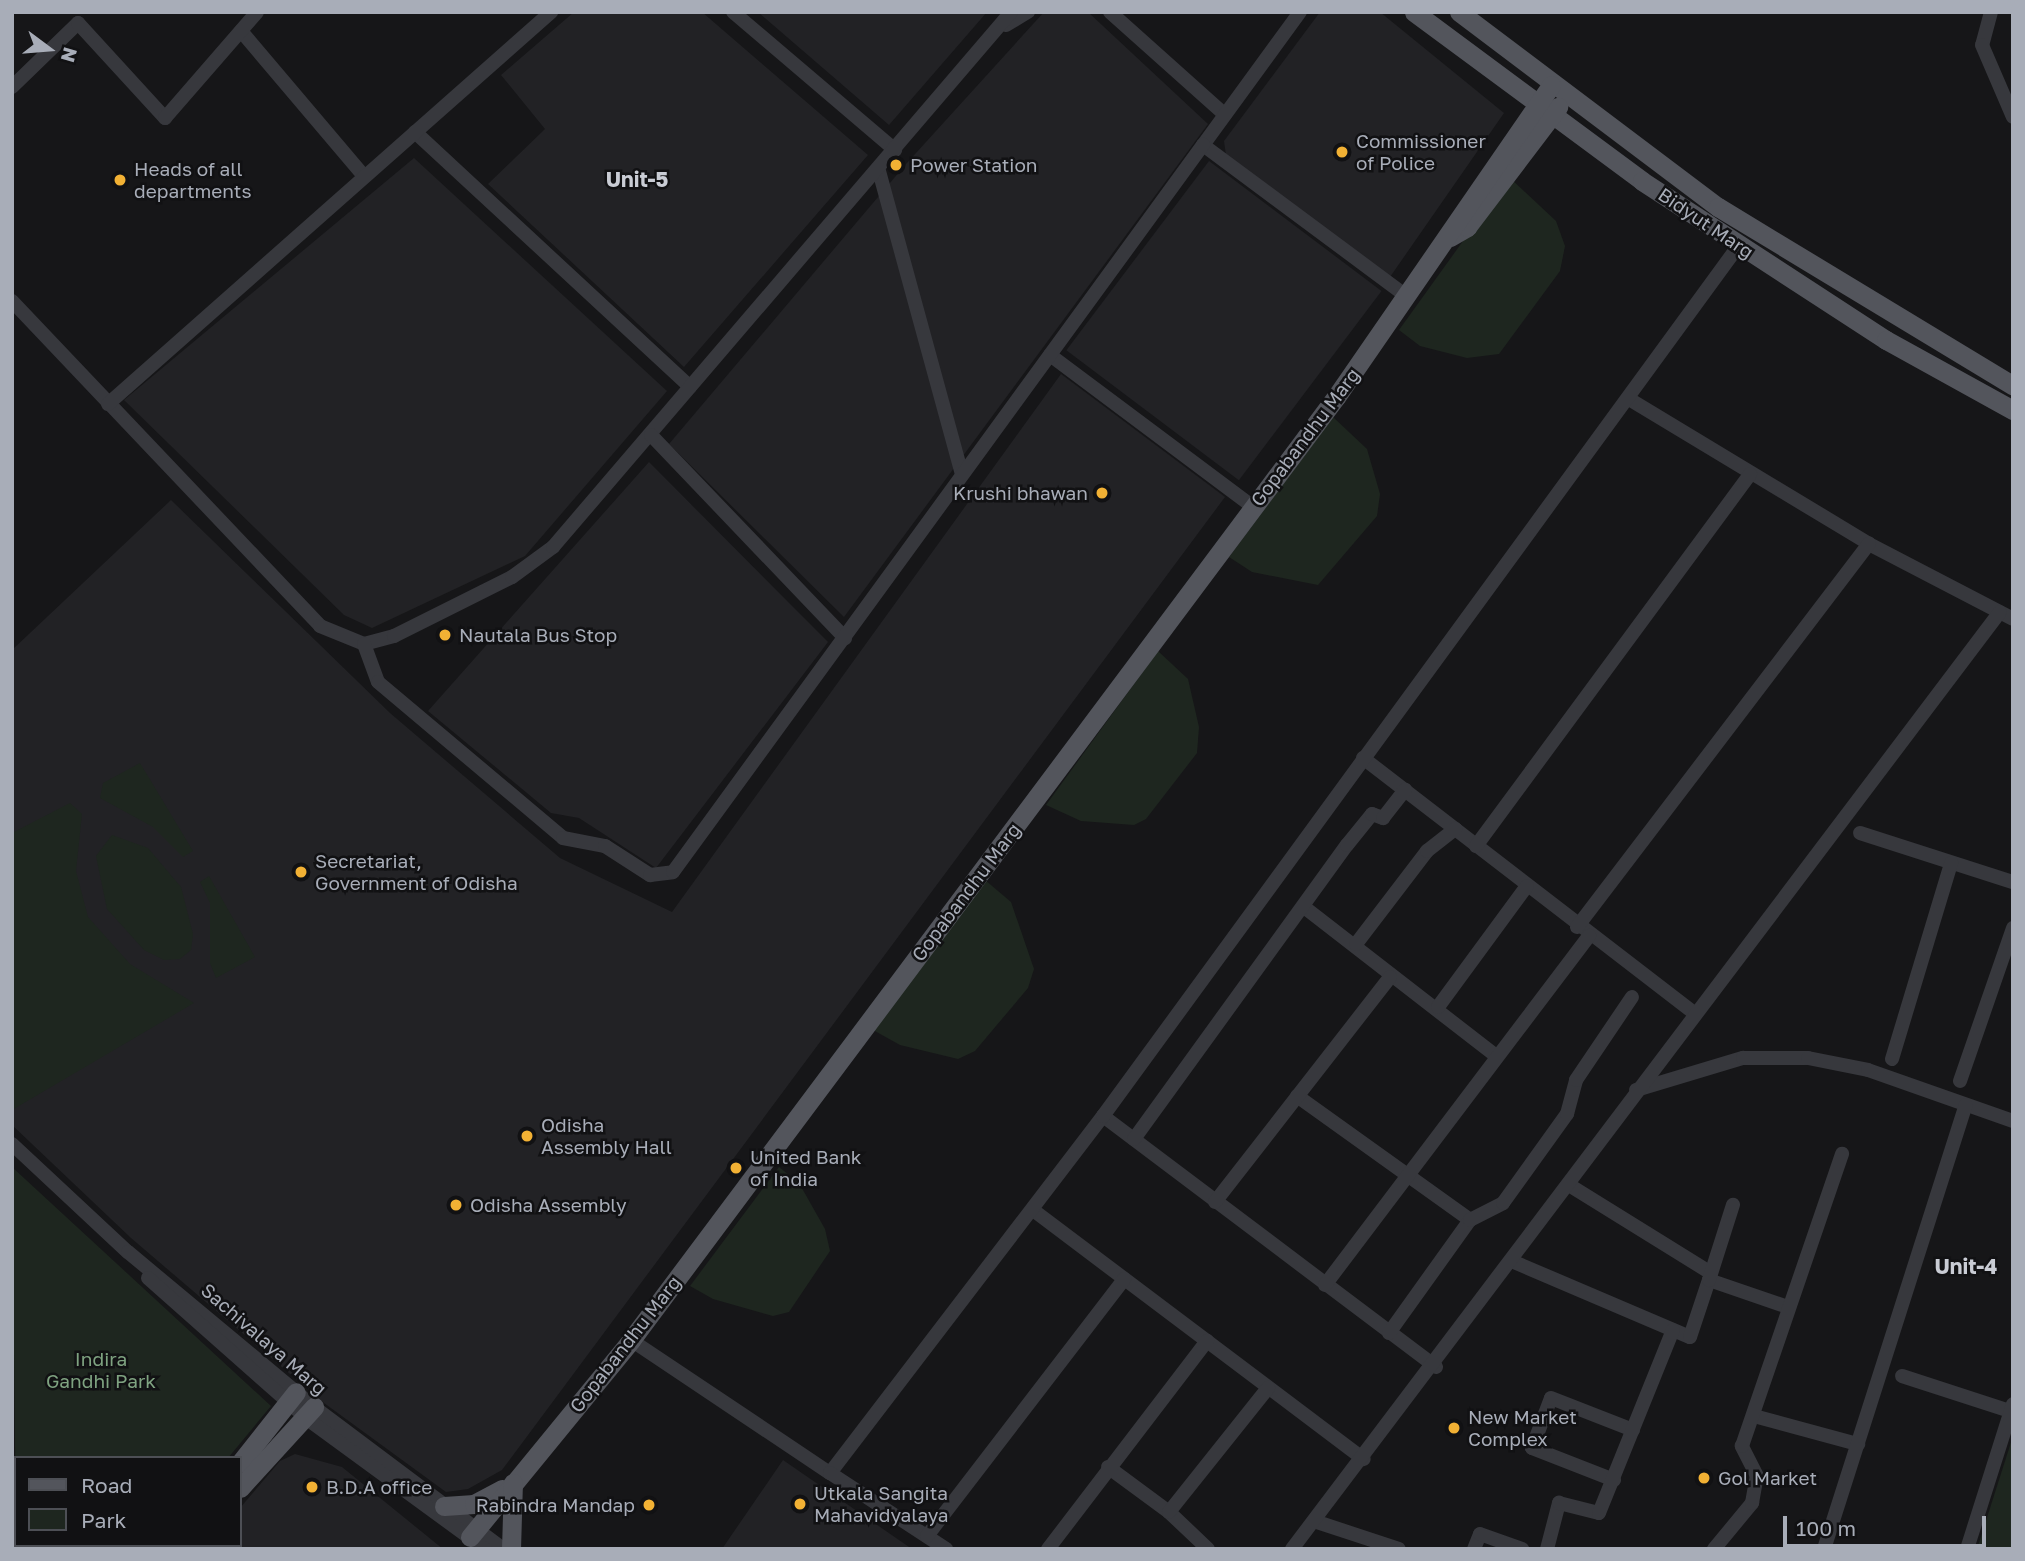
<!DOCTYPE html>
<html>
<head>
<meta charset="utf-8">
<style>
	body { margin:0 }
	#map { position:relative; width:2025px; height:1561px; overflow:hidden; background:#161618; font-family:"Golos Text",sans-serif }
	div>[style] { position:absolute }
	.built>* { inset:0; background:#222225; transform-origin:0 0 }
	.green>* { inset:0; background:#1e261f }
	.minor>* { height:14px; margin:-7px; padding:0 7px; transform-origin:7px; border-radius:7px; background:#37383d }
	.major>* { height:19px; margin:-9.5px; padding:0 9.5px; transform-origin:9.5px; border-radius:9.5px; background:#53555c }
	.dots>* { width:19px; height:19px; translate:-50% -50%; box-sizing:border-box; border:4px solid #111113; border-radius:50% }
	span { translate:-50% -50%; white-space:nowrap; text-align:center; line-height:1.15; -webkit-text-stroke:5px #111113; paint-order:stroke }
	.poi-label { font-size:19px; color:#a8adb8 }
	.left { translate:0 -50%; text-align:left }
	.right { translate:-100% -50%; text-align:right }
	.street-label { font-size:19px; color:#a8adb8 }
	.park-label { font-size:19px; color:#7fa381 }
	.neighbourhood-label { font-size:21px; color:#c9ccd4; font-weight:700 }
	.frame { position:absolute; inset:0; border:14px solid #a8adb8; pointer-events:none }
	.legend { position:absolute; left:14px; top:1456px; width:228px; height:91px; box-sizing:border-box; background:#111113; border:2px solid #4d4f55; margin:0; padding:9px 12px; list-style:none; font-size:21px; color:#a8adb8 }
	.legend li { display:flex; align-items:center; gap:14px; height:35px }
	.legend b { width:35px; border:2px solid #4d4f55 }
	.north { position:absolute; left:14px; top:14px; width:70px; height:70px; -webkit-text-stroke:5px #111113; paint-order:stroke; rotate:106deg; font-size:19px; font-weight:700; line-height:28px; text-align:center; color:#a8adb8 }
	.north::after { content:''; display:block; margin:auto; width:24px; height:32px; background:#a8adb8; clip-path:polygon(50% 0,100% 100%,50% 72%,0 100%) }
	.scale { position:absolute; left:1783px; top:1516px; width:203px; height:32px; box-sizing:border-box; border:4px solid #a8adb8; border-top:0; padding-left:9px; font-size:21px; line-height:24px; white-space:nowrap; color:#a8adb8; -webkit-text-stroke:5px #111113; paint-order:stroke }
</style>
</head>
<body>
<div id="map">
	<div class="built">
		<div style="clip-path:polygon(574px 12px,702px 12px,868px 155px,684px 367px,488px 184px,545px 129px,501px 75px)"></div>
		<div style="clip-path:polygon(758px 12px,987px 12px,889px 125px)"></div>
		<div style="clip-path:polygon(1044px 12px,1088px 12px,1208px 124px,844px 617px,669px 444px,906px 164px)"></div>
		<div style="clip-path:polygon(1320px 12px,1380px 12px,1504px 113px,1390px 277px,1226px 155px,1224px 141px)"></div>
		<div style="clip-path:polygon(414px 158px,667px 391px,525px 556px,372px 628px,344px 615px,124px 400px)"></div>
		<div style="left:1209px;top:161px;width:216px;height:237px;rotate:37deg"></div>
		<div style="clip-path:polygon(1061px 374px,1225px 497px,502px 1470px,468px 1489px,446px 1492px,324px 1403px,131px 1238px,12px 1125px,12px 650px,171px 500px,390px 713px,560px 858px,672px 912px)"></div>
		<div style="clip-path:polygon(649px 462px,828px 642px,656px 868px,579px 818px,551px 813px,428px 711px)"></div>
		<div style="clip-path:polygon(295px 1454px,342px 1467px,443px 1549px,204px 1549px,240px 1545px,240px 1508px,280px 1461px)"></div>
		<div style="clip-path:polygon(783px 1460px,912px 1549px,722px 1549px)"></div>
	</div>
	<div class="green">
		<div style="clip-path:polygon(1509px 177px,1556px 221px,1565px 246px,1560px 271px,1499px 354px,1467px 358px,1420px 346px,1399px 330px)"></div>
		<div style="clip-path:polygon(1333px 417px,1367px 449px,1380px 494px,1377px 516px,1318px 585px,1252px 572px,1229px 557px)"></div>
		<div style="clip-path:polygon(1158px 651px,1188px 679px,1199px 727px,1197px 753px,1146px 819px,1134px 825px,1081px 821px,1046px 805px)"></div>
		<div style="clip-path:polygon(140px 763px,193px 851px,183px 857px,153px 827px,100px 798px,103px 783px)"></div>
		<div style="clip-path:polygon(70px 803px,82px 814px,76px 871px,88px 917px,130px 964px,194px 1003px,12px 1110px,12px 833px)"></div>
		<div style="clip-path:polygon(112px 835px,148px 848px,181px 887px,193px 934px,191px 950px,180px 959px,164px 960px,144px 950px,107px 909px,96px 856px)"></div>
		<div style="clip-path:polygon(209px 876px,255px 957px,216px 978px,210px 963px,210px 903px,200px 882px)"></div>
		<div style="clip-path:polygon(985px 880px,1011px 902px,1034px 969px,1028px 988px,975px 1051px,958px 1059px,900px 1045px,873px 1030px)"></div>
		<div style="clip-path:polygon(12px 1167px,271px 1406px,228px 1458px,16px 1458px,16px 1537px)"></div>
		<div style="clip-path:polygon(779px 1167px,799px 1183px,825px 1229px,830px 1251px,789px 1312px,773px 1316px,713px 1299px,690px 1286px)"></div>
		<div style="clip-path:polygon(2013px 1436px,2013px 1549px,1977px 1549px)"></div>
		<div style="clip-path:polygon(25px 1545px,154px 1545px,29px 1549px)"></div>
	</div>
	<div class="minor">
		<div style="left:733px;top:12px;width:213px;rotate:40.4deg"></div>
		<div style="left:1110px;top:12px;width:154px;rotate:41.8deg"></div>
		<div style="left:1300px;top:12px;width:165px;rotate:126.1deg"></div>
		<div style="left:1203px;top:145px;width:255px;rotate:36.6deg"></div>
		<div style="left:1991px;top:12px;width:34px;rotate:105deg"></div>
		<div style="left:1982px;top:45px;width:78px;rotate:66.7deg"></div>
		<div style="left:1006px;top:25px;width:26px;rotate:-31deg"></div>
		<div style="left:241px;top:31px;width:190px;rotate:49.7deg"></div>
		<div style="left:12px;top:87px;width:92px;rotate:-44.1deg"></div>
		<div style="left:78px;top:23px;width:129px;rotate:47.5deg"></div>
		<div style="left:165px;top:118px;width:140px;rotate:-49deg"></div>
		<div style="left:415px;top:132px;width:375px;rotate:42.8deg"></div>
		<div style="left:879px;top:171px;width:314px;rotate:74.7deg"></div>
		<div style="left:12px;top:301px;width:448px;rotate:46.5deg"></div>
		<div style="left:320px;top:626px;width:48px;rotate:22.2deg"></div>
		<div style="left:364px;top:644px;width:31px;rotate:-15deg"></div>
		<div style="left:394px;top:636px;width:132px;rotate:-26.6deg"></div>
		<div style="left:512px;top:577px;width:51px;rotate:-36.2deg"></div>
		<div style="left:553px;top:547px;width:704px;rotate:-49.43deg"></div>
		<div style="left:1050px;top:355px;width:254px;rotate:36.8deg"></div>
		<div style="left:1629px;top:399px;width:280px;rotate:31.1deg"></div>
		<div style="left:1869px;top:544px;width:162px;rotate:27.5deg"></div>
		<div style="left:108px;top:404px;width:592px;rotate:-41.5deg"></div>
		<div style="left:651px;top:435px;width:281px;rotate:46.3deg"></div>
		<div style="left:364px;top:644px;width:40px;rotate:69.8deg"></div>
		<div style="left:378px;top:682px;width:242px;rotate:40.1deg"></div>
		<div style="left:563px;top:838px;width:43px;rotate:10.8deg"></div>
		<div style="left:605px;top:846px;width:54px;rotate:32.8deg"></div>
		<div style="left:650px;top:875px;width:23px;rotate:-7deg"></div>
		<div style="left:673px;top:872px;width:900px;rotate:-53.91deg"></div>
		<div style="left:1363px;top:758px;width:418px;rotate:37.6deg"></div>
		<div style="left:1860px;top:833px;width:161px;rotate:17.8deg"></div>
		<div style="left:1476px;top:846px;width:462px;rotate:-53.6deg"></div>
		<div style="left:1304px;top:907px;width:242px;rotate:37.8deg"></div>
		<div style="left:1577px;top:927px;width:482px;rotate:-52.7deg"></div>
		<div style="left:1356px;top:944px;width:117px;rotate:-52.6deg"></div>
		<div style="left:1427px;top:851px;width:36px;rotate:-38deg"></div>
		<div style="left:1438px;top:1007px;width:150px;rotate:-53.7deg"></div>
		<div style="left:1892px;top:1059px;width:205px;rotate:-73.2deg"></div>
		<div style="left:1960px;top:1081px;width:162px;rotate:-70.9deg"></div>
		<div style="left:1636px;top:1090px;width:112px;rotate:-16.7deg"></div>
		<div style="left:1743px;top:1058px;width:65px"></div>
		<div style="left:1808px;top:1058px;width:61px;rotate:11.3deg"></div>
		<div style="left:1868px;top:1070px;width:154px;rotate:19.4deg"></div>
		<div style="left:1297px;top:1096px;width:213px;rotate:35.6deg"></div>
		<div style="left:1103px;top:1116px;width:417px;rotate:37deg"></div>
		<div style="left:1134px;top:1139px;width:363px;rotate:-54.1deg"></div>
		<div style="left:1347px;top:845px;width:40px;rotate:-51deg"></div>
		<div style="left:1372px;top:814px;width:12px;rotate:20deg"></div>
		<div style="left:1383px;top:818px;width:36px;rotate:-52deg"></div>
		<div style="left:12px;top:1144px;width:158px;rotate:43deg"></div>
		<div style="left:128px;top:1252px;width:242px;rotate:39.8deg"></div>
		<div style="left:314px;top:1407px;width:236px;rotate:36.9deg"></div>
		<div style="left:1569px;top:1185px;width:167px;rotate:31.8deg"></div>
		<div style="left:1215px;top:1202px;width:285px;rotate:-52.1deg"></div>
		<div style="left:1033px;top:1210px;width:414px;rotate:37deg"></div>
		<div style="left:1514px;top:1262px;width:191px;rotate:23.1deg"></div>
		<div style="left:1690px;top:1337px;width:60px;rotate:-71.6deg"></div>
		<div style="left:1709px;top:1280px;width:83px;rotate:18.9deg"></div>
		<div style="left:148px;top:1278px;width:211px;rotate:41.5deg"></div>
		<div style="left:306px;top:1418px;width:222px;rotate:36.2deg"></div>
		<div style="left:1709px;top:1280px;width:79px;rotate:-72.3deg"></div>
		<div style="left:1325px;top:1285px;width:438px;rotate:-52.9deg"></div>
		<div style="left:1389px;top:1333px;width:139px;rotate:-54.4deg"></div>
		<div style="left:1470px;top:1220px;width:37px;rotate:-27deg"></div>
		<div style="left:1503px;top:1203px;width:110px;rotate:-54.3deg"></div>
		<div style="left:1567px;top:1114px;width:35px;rotate:-75deg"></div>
		<div style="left:1576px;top:1080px;width:100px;rotate:-56deg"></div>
		<div style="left:631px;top:1340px;width:239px;rotate:33.8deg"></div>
		<div style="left:830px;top:1473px;width:449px;rotate:-52.6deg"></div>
		<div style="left:1103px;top:1116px;width:1078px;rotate:-53.86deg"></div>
		<div style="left:1902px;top:1376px;width:117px;rotate:18deg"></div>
		<div style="left:1754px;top:1416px;width:108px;rotate:15.1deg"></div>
		<div style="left:1108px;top:1467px;width:76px;rotate:36.4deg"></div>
		<div style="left:830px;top:1473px;width:139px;rotate:33.2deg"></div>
		<div style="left:1614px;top:1480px;width:88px;rotate:-158.7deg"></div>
		<div style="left:1532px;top:1448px;width:53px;rotate:-69.2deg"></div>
		<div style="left:1551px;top:1398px;width:88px;rotate:21.3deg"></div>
		<div style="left:1317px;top:1522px;width:86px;rotate:18.2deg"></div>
		<div style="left:927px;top:1536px;width:324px;rotate:-52.5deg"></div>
		<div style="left:1048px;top:1549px;width:262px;rotate:-52.6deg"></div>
		<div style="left:1208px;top:1549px;width:54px;rotate:-136.5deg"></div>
		<div style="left:1169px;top:1512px;width:159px;rotate:-51.4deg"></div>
		<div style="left:1292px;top:1549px;width:1174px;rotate:-52.93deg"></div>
		<div style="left:1474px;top:1549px;width:16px;rotate:-68deg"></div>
		<div style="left:1480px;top:1534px;width:45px;rotate:19.7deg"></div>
		<div style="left:1547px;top:1549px;width:48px;rotate:-75.4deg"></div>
		<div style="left:1559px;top:1503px;width:41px;rotate:14deg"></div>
		<div style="left:1599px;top:1513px;width:197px;rotate:-68deg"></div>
		<div style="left:1714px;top:1549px;width:60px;rotate:-50.4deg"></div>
		<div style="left:1752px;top:1503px;width:27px;rotate:-80deg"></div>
		<div style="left:1757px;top:1476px;width:34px;rotate:-117deg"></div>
		<div style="left:1742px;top:1446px;width:309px;rotate:-71.1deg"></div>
		<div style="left:1824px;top:1549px;width:466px;rotate:-72.3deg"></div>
		<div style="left:1967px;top:1549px;width:152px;rotate:-72.4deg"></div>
	</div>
	<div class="major">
		<div style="left:1414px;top:12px;width:284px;rotate:36.5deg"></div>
		<div style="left:1642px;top:181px;width:291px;rotate:33.1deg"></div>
		<div style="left:1886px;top:340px;width:145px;rotate:28.9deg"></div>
		<div style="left:1459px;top:12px;width:324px;rotate:37deg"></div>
		<div style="left:1718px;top:207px;width:345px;rotate:31.2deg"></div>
		<div style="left:1450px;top:237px;width:20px;rotate:-30deg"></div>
		<div style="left:1467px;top:227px;width:151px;rotate:-52.8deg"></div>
		<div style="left:240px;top:1463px;width:90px;rotate:-51.7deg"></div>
		<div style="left:240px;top:1488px;width:110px;rotate:-47.6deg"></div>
		<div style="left:444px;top:1506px;width:30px;rotate:-4deg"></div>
		<div style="left:474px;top:1504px;width:32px;rotate:-28deg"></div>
		<div style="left:470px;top:1537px;width:254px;rotate:-50.7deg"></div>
		<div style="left:631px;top:1340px;width:1177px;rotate:-53.22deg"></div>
		<div style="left:1336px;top:397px;width:379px;rotate:-55.4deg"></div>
		<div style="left:181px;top:1549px;width:5px;rotate:-53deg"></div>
		<div style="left:511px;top:1549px;width:66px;rotate:-88.3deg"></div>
	</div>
	<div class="dots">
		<div style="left:1342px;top:152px;background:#f2b134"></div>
		<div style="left:896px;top:165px;background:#f2b134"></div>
		<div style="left:120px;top:180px;background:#f2b134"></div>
		<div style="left:1102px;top:493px;background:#f2b134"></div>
		<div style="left:445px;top:635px;background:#f2b134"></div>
		<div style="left:301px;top:872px;background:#f2b134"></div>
		<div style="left:527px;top:1136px;background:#f2b134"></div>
		<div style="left:736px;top:1168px;background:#f2b134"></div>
		<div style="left:456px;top:1205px;background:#f2b134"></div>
		<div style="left:1454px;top:1428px;background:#f2b134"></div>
		<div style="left:1704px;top:1478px;background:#f2b134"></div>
		<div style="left:312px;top:1487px;background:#f2b134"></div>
		<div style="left:800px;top:1504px;background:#f2b134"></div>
		<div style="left:649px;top:1505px;background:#f2b134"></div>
	</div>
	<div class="poi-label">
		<span class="left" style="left:1356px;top:152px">Commissioner<br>of Police</span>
		<span class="left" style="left:910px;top:165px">Power Station</span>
		<span class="left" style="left:134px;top:180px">Heads of all<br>departments</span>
		<span class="right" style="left:1088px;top:493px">Krushi bhawan</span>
		<span class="left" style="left:459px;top:635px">Nautala Bus Stop</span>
		<span class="left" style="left:315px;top:872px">Secretariat,<br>Government of Odisha</span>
		<span class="left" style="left:541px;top:1136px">Odisha<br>Assembly Hall</span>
		<span class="left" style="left:750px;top:1168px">United Bank<br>of India</span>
		<span class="left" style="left:470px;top:1205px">Odisha Assembly</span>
		<span class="left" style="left:1468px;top:1428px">New Market<br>Complex</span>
		<span class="left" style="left:1718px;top:1478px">Gol Market</span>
		<span class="left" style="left:326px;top:1487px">B.D.A office</span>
		<span class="left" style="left:814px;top:1504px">Utkala Sangita<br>Mahavidyalaya</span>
		<span class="right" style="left:635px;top:1505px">Rabindra Mandap</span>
	</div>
	<div class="street-label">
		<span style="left:1706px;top:223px;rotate:34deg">Bidyut Marg</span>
		<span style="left:1305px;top:437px;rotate:-53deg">Gopabandhu Marg</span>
		<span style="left:966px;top:892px;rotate:-53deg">Gopabandhu Marg</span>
		<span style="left:264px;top:1339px;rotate:41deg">Sachivalaya Marg</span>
		<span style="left:625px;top:1344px;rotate:-52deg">Gopabandhu Marg</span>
	</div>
	<div class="park-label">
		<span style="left:101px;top:1370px">Indira<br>Gandhi Park</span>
	</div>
	<div class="neighbourhood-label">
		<span style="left:637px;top:179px">Unit-5</span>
		<span style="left:1966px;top:1266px">Unit-4</span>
	</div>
	<div class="frame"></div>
	<ul class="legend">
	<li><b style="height:9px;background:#53555c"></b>Road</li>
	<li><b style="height:19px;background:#1e261f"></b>Park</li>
	</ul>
	<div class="north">N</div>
	<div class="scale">100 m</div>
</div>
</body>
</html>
